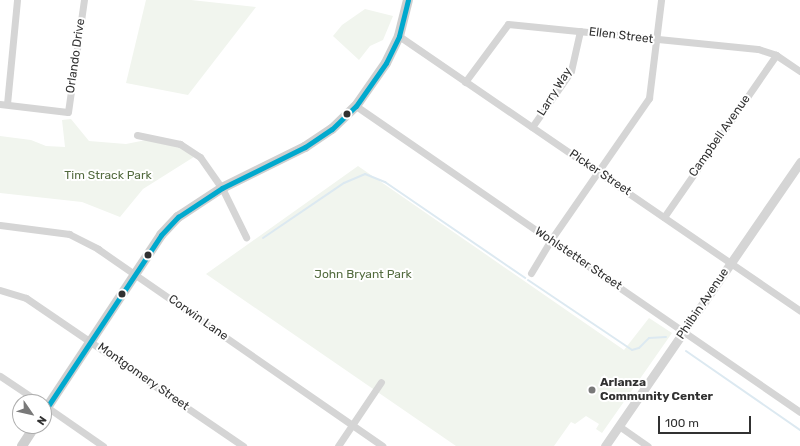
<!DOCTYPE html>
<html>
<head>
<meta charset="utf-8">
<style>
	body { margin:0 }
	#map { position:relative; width:800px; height:446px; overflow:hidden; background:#fff; font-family:Rubik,sans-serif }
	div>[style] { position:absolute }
	.green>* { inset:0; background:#f1f5ee }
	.stream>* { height:2px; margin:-1px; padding:0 1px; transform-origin:1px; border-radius:1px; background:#dce9f1 }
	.minor>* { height:7px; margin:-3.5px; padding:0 3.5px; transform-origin:3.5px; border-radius:3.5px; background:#d5d5d5 }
	.tertiary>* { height:9px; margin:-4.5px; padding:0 4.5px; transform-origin:4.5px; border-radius:4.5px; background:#d5d5d5 }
	.secondary>* { height:10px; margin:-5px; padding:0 5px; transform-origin:5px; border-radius:5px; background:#cfcfcf }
	.bus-1>* { height:5px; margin:-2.5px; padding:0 2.5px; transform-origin:2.5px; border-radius:2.5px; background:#00a9ce }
	.dots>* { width:11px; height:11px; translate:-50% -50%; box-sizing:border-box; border:2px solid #fff; border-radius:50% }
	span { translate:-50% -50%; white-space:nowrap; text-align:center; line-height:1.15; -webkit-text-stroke:4px #fff; paint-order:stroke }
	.street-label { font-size:12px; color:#313131 }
	.park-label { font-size:12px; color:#536b3f }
	.poi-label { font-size:12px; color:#313131; font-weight:700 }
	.left { translate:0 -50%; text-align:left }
	.north { position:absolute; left:12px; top:394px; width:40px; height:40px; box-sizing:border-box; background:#fff; border:1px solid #adadad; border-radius:50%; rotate:124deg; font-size:11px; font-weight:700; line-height:16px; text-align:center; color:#313131 }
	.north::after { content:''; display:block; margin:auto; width:14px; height:18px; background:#797979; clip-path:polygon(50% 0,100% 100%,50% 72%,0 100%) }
	.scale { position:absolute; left:658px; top:416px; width:93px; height:18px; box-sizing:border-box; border:2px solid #313131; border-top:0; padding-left:5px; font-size:12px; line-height:14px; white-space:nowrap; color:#313131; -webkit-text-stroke:3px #fff; paint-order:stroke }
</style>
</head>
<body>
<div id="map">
	<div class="green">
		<div style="clip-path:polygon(146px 0,191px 0,256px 7px,188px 95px,126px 83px)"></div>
		<div style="clip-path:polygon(365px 9px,393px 16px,383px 40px,370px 46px,359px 60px,333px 36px,342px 25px)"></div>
		<div style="clip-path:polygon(71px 119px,89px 141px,126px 144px,146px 140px,168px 142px,197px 155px,143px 189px,120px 217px,82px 202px,0 193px,0 136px,31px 140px,46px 146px,65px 147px,62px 120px)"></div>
		<div style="clip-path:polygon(358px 166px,624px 350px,649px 318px,672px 333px,602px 433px,596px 429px,599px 424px,586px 416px,575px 424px,571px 422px,554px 446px,456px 446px,206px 274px)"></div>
	</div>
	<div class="stream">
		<div style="left:263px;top:238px;width:98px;rotate:-34.2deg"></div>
		<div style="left:344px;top:183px;width:23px;rotate:-23deg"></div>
		<div style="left:365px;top:174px;width:22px;rotate:22deg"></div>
		<div style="left:385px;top:182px;width:170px;rotate:34.4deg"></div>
		<div style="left:528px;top:280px;width:125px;rotate:33.9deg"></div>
		<div style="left:632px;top:350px;width:7px;rotate:-16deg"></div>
		<div style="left:639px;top:348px;width:14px;rotate:-45deg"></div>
		<div style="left:649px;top:338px;width:17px;rotate:-3deg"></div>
		<div style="left:686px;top:351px;width:139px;rotate:34.7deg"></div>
	</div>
	<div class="minor">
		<div style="left:399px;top:36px;width:486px;rotate:34.4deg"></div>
		<div style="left:465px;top:82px;width:72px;rotate:-53.4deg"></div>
		<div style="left:508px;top:24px;width:251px;rotate:5.7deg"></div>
		<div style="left:758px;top:49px;width:19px;rotate:18deg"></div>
		<div style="left:776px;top:55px;width:29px;rotate:34deg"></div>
		<div style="left:0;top:104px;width:68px;rotate:6.7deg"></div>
		<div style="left:68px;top:112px;width:113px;rotate:-81.9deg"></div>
		<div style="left:7px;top:104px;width:104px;rotate:-84.5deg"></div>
		<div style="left:356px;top:106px;width:539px;rotate:34.57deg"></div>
		<div style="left:532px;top:127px;width:68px;rotate:-55.1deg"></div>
		<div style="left:571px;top:71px;width:41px;rotate:-77.3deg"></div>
		<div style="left:137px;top:135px;width:44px;rotate:11.8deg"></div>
		<div style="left:180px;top:144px;width:24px;rotate:33deg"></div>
		<div style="left:200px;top:157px;width:38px;rotate:55deg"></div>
		<div style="left:222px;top:188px;width:55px;rotate:63.9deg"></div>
		<div style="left:664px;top:217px;width:197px;rotate:-55.3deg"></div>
		<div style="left:0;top:225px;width:70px;rotate:7.4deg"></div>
		<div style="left:69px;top:234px;width:33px;rotate:27deg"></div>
		<div style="left:98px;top:249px;width:346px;rotate:34.7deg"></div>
		<div style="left:531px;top:273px;width:37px;rotate:-59deg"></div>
		<div style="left:550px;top:241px;width:174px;rotate:-55.3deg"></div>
		<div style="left:649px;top:98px;width:99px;rotate:-83deg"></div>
		<div style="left:0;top:290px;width:27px;rotate:17deg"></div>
		<div style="left:26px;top:298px;width:263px;rotate:34.3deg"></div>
		<div style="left:0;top:376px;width:47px;rotate:33.7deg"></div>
		<div style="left:44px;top:405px;width:72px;rotate:34.8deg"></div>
		<div style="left:619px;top:426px;width:35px;rotate:35deg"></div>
		<div style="left:338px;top:446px;width:77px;rotate:-56.1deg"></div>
	</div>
	<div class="tertiary">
		<div style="left:605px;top:446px;width:345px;rotate:-55.5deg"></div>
	</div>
	<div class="secondary">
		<div style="left:44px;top:412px;width:212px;rotate:-56.5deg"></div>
		<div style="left:161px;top:235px;width:25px;rotate:-47deg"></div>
		<div style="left:178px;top:217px;width:53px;rotate:-33.4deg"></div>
		<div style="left:222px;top:188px;width:93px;rotate:-26.3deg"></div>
		<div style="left:305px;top:147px;width:32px;rotate:-34deg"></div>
		<div style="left:332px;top:129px;width:33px;rotate:-44deg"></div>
		<div style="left:356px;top:106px;width:52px;rotate:-55.1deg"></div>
		<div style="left:386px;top:63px;width:30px;rotate:-64deg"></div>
		<div style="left:399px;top:36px;width:37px;rotate:-76deg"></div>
		<div style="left:22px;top:446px;width:24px;rotate:-57deg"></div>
	</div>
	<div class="bus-1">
		<div style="left:44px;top:412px;width:212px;rotate:-56.5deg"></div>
		<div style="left:161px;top:235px;width:25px;rotate:-47deg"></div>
		<div style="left:178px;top:217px;width:53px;rotate:-33.4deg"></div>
		<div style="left:222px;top:188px;width:93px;rotate:-26.3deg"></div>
		<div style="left:305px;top:147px;width:32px;rotate:-34deg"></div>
		<div style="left:332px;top:129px;width:33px;rotate:-44deg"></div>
		<div style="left:356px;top:106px;width:52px;rotate:-55.1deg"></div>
		<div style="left:386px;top:63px;width:30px;rotate:-64deg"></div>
		<div style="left:399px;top:36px;width:37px;rotate:-76deg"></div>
	</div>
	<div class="dots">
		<div style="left:347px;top:114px;background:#313131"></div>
		<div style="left:148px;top:255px;background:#313131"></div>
		<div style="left:122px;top:294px;background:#313131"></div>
		<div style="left:592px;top:390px;background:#797979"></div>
	</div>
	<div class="street-label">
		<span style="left:621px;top:36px;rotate:7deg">Ellen Street</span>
		<span style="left:76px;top:56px;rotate:-82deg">Orlando Drive</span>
		<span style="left:555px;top:92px;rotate:-58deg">Larry Way</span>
		<span style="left:720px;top:136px;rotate:-55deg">Campbell Avenue</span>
		<span style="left:600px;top:173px;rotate:34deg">Picker Street</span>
		<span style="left:578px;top:259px;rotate:34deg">Wohlstetter Street</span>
		<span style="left:703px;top:304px;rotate:-56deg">Philbin Avenue</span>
		<span style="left:198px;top:318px;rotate:35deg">Corwin Lane</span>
		<span style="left:143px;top:377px;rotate:35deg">Montgomery Street</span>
	</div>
	<div class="park-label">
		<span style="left:108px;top:176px">Tim Strack Park</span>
		<span style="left:363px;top:275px">John Bryant Park</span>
	</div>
	<div class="poi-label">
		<span class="left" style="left:600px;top:390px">Arlanza<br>Community Center</span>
	</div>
	<div class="north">N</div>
	<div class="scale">100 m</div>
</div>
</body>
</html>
